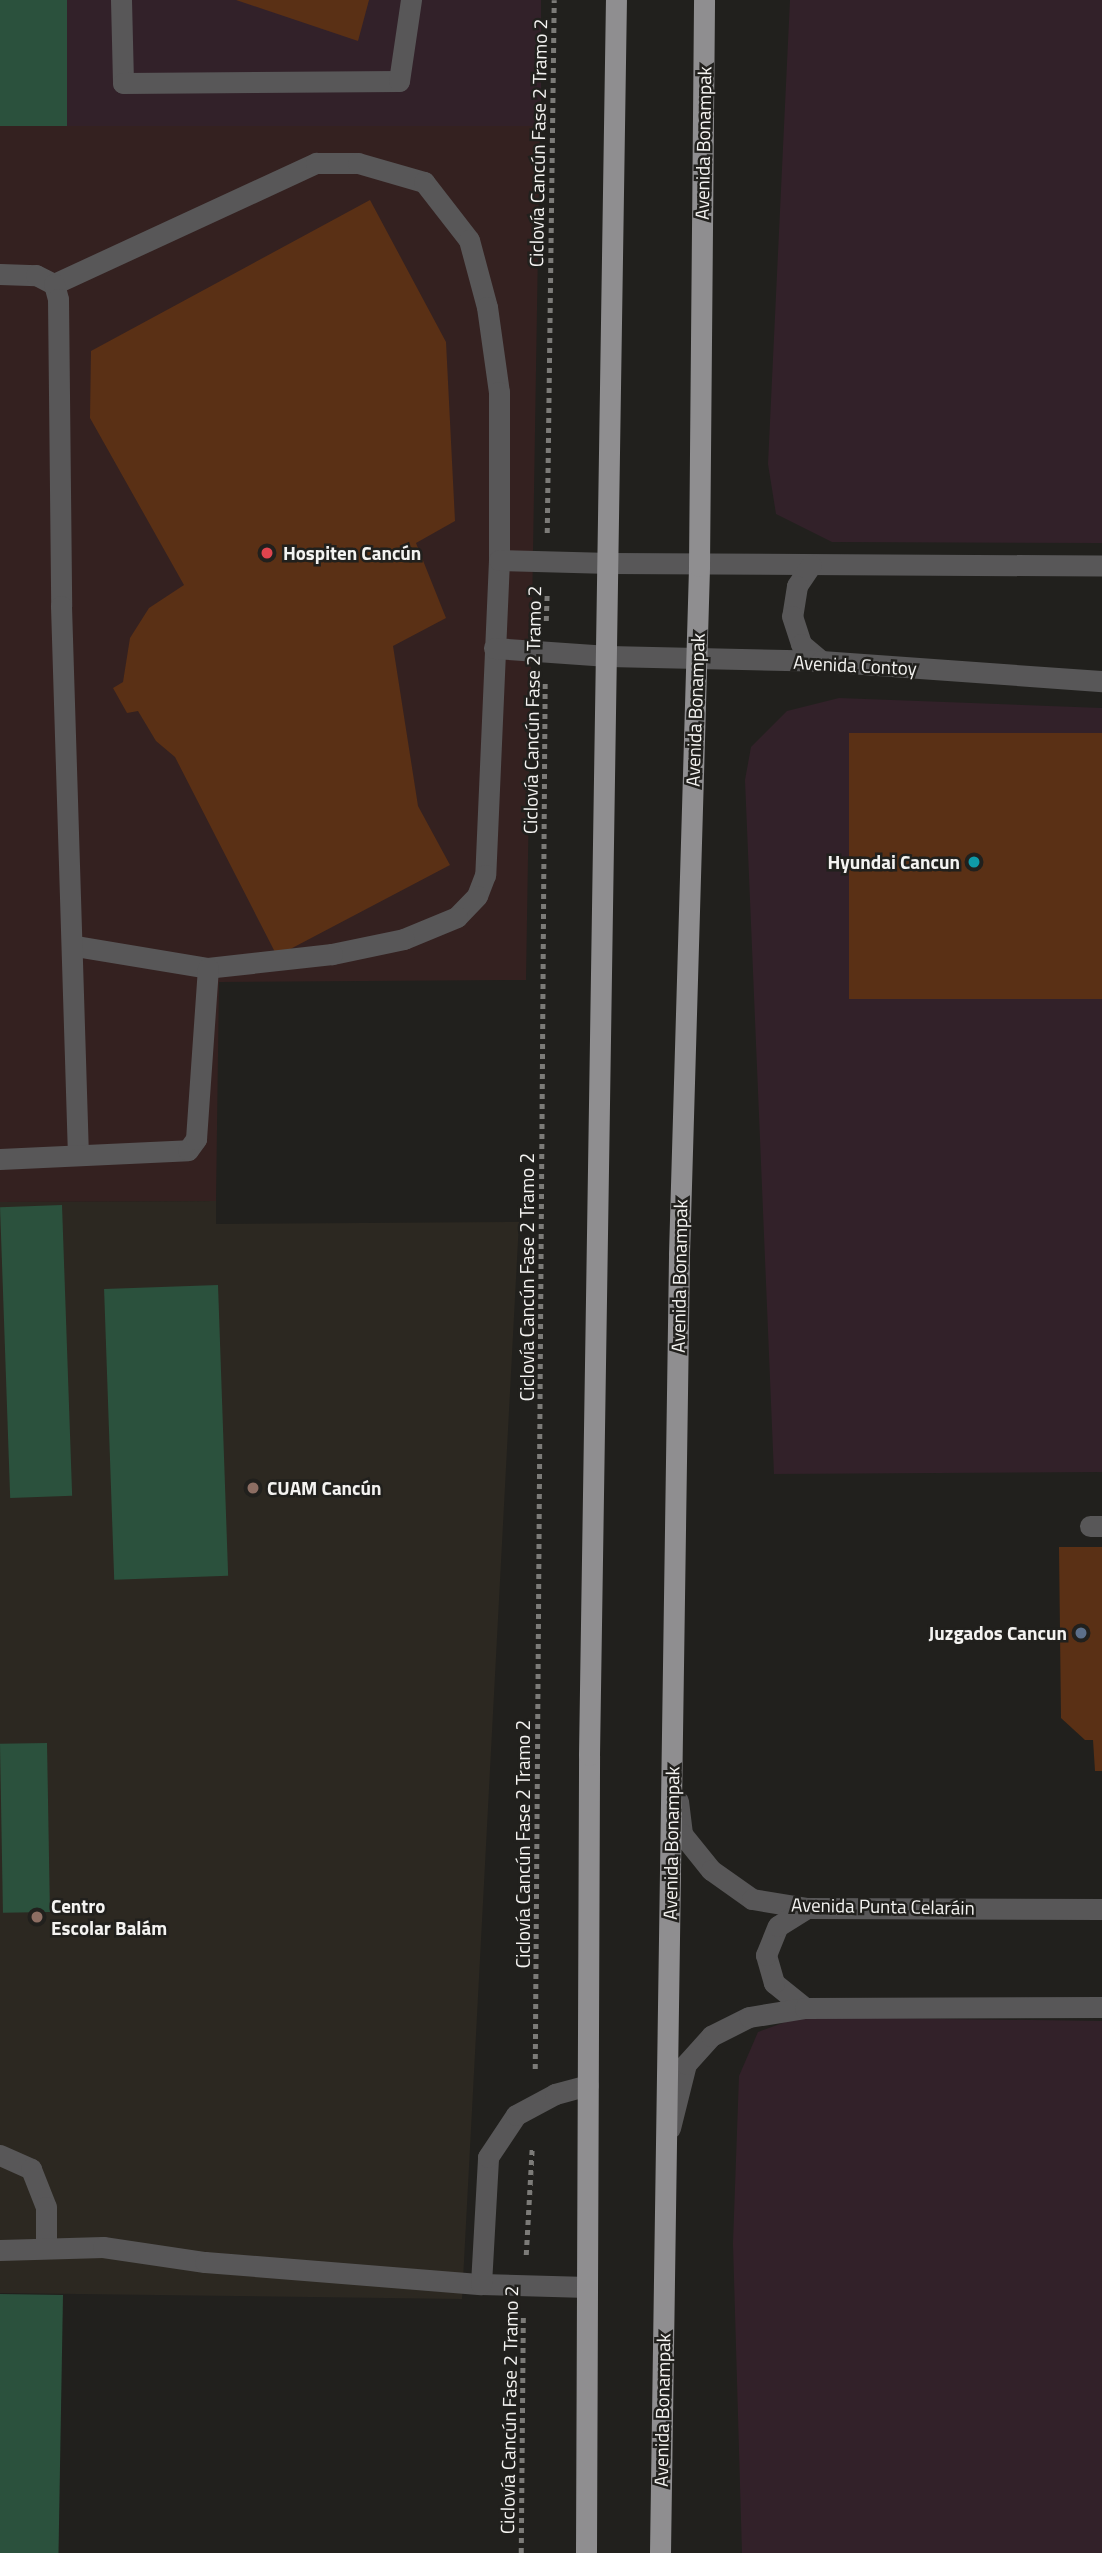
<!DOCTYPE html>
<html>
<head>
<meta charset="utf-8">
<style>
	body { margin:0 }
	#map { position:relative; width:1102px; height:2553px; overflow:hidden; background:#21201d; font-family:"Titillium Web",sans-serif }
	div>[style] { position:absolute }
	.commercial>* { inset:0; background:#322129; transform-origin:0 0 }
	.built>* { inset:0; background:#2c2821 }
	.medical>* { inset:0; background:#342120 }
	.green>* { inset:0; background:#2b513d; transform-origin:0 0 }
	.building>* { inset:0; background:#5a3015; transform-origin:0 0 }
	.path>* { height:4.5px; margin-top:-2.25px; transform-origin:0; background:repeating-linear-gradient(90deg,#7c7b78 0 5px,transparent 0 10px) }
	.service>* { height:21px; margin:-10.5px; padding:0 10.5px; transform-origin:10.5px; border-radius:10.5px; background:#585758 }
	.tertiary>* { height:21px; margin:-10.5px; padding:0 10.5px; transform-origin:10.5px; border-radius:10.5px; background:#585758 }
	.primary>* { height:21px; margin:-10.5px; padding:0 10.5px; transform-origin:10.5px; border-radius:10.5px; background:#8f8e90 }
	.dots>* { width:19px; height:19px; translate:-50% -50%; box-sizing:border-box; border:4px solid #21201d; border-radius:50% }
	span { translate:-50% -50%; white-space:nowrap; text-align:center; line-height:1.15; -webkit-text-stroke:5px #21201d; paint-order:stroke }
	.street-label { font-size:19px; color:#f4f3f1 }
	.poi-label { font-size:19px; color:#f4f3f1; font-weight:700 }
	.left { translate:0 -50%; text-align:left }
	.right { translate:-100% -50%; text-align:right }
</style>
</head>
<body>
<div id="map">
	<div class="commercial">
		<div style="left:67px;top:0;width:474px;height:126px"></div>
		<div style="clip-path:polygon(790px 0,1102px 0,1102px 543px,832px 542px,776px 514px,768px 464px)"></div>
		<div style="clip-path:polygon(839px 698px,1102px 708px,1102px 1472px,774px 1474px,745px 780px,751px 747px,787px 711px)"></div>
		<div style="clip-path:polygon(799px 2017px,1102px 2021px,1102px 2553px,742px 2553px,733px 2243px,739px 2076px,758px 2032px)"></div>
	</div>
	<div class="built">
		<div style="clip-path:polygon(216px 1201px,216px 1224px,519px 1222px,462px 2299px,0 2293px,0 1202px)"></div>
	</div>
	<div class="medical">
		<div style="clip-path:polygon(0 126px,540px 126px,526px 980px,219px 982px,216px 1201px,0 1202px)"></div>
	</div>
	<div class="green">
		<div style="left:0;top:0;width:67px;height:126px"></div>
		<div style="left:62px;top:1205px;width:291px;height:62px;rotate:88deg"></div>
		<div style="left:218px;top:1285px;width:291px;height:114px;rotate:88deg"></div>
		<div style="left:47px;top:1743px;width:169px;height:47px;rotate:89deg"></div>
		<div style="left:0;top:2294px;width:63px;height:259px;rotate:1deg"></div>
	</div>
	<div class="building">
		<div style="clip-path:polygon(236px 0,369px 0,358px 41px)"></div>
		<div style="clip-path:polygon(370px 200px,446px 342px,455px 521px,416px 543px,446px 618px,393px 646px,418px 806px,450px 865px,277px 956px,175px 757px,156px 741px,138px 711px,127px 713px,113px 688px,123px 682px,130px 638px,149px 608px,184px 585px,90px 418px,91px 351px)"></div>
		<div style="left:849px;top:733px;width:253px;height:266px"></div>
		<div style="clip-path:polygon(1059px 1547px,1102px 1547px,1102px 1771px,1095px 1771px,1093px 1740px,1085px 1740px,1061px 1718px)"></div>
	</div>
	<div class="path">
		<div style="left:547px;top:533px;width:533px;rotate:-89.25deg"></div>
		<div style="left:546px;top:621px;width:30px;rotate:-88deg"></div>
		<div style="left:535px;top:2069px;width:1387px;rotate:-89.59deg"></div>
		<div style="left:526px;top:2255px;width:107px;rotate:-86.8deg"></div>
		<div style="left:521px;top:2553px;width:237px;rotate:-89.5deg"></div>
	</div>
	<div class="service">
		<div style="left:121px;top:0;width:83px;rotate:88.6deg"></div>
		<div style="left:123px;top:83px;width:276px;rotate:-0.4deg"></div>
		<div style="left:399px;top:81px;width:82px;rotate:-81.6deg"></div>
		<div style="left:0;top:274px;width:36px;rotate:2deg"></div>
		<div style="left:36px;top:275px;width:20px;rotate:27deg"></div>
		<div style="left:54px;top:284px;width:289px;rotate:-24.8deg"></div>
		<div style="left:316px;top:163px;width:42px"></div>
		<div style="left:358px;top:163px;width:69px;rotate:16.1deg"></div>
		<div style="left:424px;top:182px;width:73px;rotate:52.2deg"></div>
		<div style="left:469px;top:240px;width:69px;rotate:75deg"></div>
		<div style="left:487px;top:307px;width:86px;rotate:82deg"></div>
		<div style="left:499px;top:392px;width:168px;rotate:90deg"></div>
		<div style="left:499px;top:560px;width:315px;rotate:92.5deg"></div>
		<div style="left:485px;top:875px;width:22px;rotate:111deg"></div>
		<div style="left:477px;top:896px;width:29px;rotate:134deg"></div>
		<div style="left:457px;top:917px;width:57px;rotate:157.5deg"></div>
		<div style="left:404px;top:939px;width:74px;rotate:168.2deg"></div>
		<div style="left:332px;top:954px;width:125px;rotate:173.6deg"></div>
		<div style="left:208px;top:968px;width:135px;rotate:-170.6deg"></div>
		<div style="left:54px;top:284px;width:16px;rotate:75deg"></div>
		<div style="left:58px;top:299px;width:307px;rotate:89.4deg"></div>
		<div style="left:61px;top:606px;width:549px;rotate:88.23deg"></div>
		<div style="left:499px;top:560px;width:111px;rotate:1.5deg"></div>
		<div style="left:494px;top:648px;width:114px;rotate:4deg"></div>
		<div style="left:0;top:1159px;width:188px;rotate:-2.7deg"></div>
		<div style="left:188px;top:1150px;width:14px;rotate:-54deg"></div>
		<div style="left:196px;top:1139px;width:171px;rotate:-86deg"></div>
		<div style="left:1090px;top:1526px;width:12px"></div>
		<div style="left:0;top:2155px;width:34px;rotate:24deg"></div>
		<div style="left:31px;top:2169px;width:41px;rotate:68.5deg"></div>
		<div style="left:46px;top:2207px;width:41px;rotate:90deg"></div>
		<div style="left:0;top:2250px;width:103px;rotate:-1.7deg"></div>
		<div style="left:103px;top:2247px;width:103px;rotate:8.4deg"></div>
		<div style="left:205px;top:2262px;width:277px;rotate:4.6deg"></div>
		<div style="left:481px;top:2284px;width:106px;rotate:1.6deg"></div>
		<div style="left:481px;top:2284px;width:127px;rotate:-86.8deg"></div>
		<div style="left:488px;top:2157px;width:50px;rotate:-56.3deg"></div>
		<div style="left:516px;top:2115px;width:44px;rotate:-28.3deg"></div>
		<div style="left:555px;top:2094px;width:34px;rotate:-15deg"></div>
	</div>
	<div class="tertiary">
		<div style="left:610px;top:563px;width:492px;rotate:0.3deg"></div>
		<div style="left:811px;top:565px;width:25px;rotate:124deg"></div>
		<div style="left:797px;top:586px;width:30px;rotate:99deg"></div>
		<div style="left:792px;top:616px;width:29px;rotate:72deg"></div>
		<div style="left:801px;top:644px;width:26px;rotate:40deg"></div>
		<div style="left:608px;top:656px;width:213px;rotate:1.3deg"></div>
		<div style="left:821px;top:661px;width:282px;rotate:4.1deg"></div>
		<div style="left:678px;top:1801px;width:33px;rotate:83deg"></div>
		<div style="left:682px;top:1834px;width:46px;rotate:51.1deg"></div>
		<div style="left:711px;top:1870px;width:50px;rotate:35.3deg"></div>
		<div style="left:752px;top:1899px;width:56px;rotate:9.3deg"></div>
		<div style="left:807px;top:1908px;width:295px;rotate:0.2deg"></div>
		<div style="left:805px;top:2008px;width:40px;rotate:-141deg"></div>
		<div style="left:774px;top:1983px;width:29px;rotate:-106deg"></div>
		<div style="left:766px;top:1955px;width:31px;rotate:-68deg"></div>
		<div style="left:778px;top:1926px;width:34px;rotate:-32deg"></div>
		<div style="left:670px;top:2128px;width:66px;rotate:-76deg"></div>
		<div style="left:686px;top:2064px;width:38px;rotate:-48deg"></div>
		<div style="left:711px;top:2036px;width:42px;rotate:-26.6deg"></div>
		<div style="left:749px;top:2017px;width:57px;rotate:-9.1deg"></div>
		<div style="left:805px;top:2008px;width:297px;rotate:-0.2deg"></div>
	</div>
	<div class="primary">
		<div style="left:586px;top:2553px;width:798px;rotate:-89.78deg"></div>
		<div style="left:589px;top:1755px;width:1755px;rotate:-89.12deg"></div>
		<div style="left:660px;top:2553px;width:1299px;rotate:-89.16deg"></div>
		<div style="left:679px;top:1254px;width:688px;rotate:-88.33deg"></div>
		<div style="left:699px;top:566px;width:566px;rotate:-89.49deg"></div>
	</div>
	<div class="dots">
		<div style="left:267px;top:553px;background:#e0444e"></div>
		<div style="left:974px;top:862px;background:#0f9aa8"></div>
		<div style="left:253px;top:1488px;background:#8d6e63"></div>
		<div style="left:1081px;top:1633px;background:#5c6f8a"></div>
		<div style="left:37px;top:1917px;background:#8d6e63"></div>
	</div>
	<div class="street-label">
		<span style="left:538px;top:143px;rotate:-89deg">Ciclovía Cancún Fase 2 Tramo 2</span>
		<span style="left:703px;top:143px;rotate:-89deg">Avenida Bonampak</span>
		<span style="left:855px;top:665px;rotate:3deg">Avenida Contoy</span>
		<span style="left:532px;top:710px;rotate:-89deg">Ciclovía Cancún Fase 2 Tramo 2</span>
		<span style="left:695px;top:710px;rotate:-88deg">Avenida Bonampak</span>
		<span style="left:679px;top:1276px;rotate:-89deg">Avenida Bonampak</span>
		<span style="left:527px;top:1277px;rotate:-90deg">Ciclovía Cancún Fase 2 Tramo 2</span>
		<span style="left:671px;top:1843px;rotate:-89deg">Avenida Bonampak</span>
		<span style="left:523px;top:1844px;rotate:-90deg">Ciclovía Cancún Fase 2 Tramo 2</span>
		<span style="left:883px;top:1906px;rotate:1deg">Avenida Punta Celaráin</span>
		<span style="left:509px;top:2410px;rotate:-89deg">Ciclovía Cancún Fase 2 Tramo 2</span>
		<span style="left:662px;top:2410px;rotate:-89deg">Avenida Bonampak</span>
	</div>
	<div class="poi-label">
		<span class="left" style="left:283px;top:553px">Hospiten Cancún</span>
		<span class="right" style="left:960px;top:862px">Hyundai Cancun</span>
		<span class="left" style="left:267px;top:1488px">CUAM Cancún</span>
		<span class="right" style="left:1067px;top:1633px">Juzgados Cancun</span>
		<span class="left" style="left:51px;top:1917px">Centro<br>Escolar Balám</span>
	</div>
</div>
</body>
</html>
